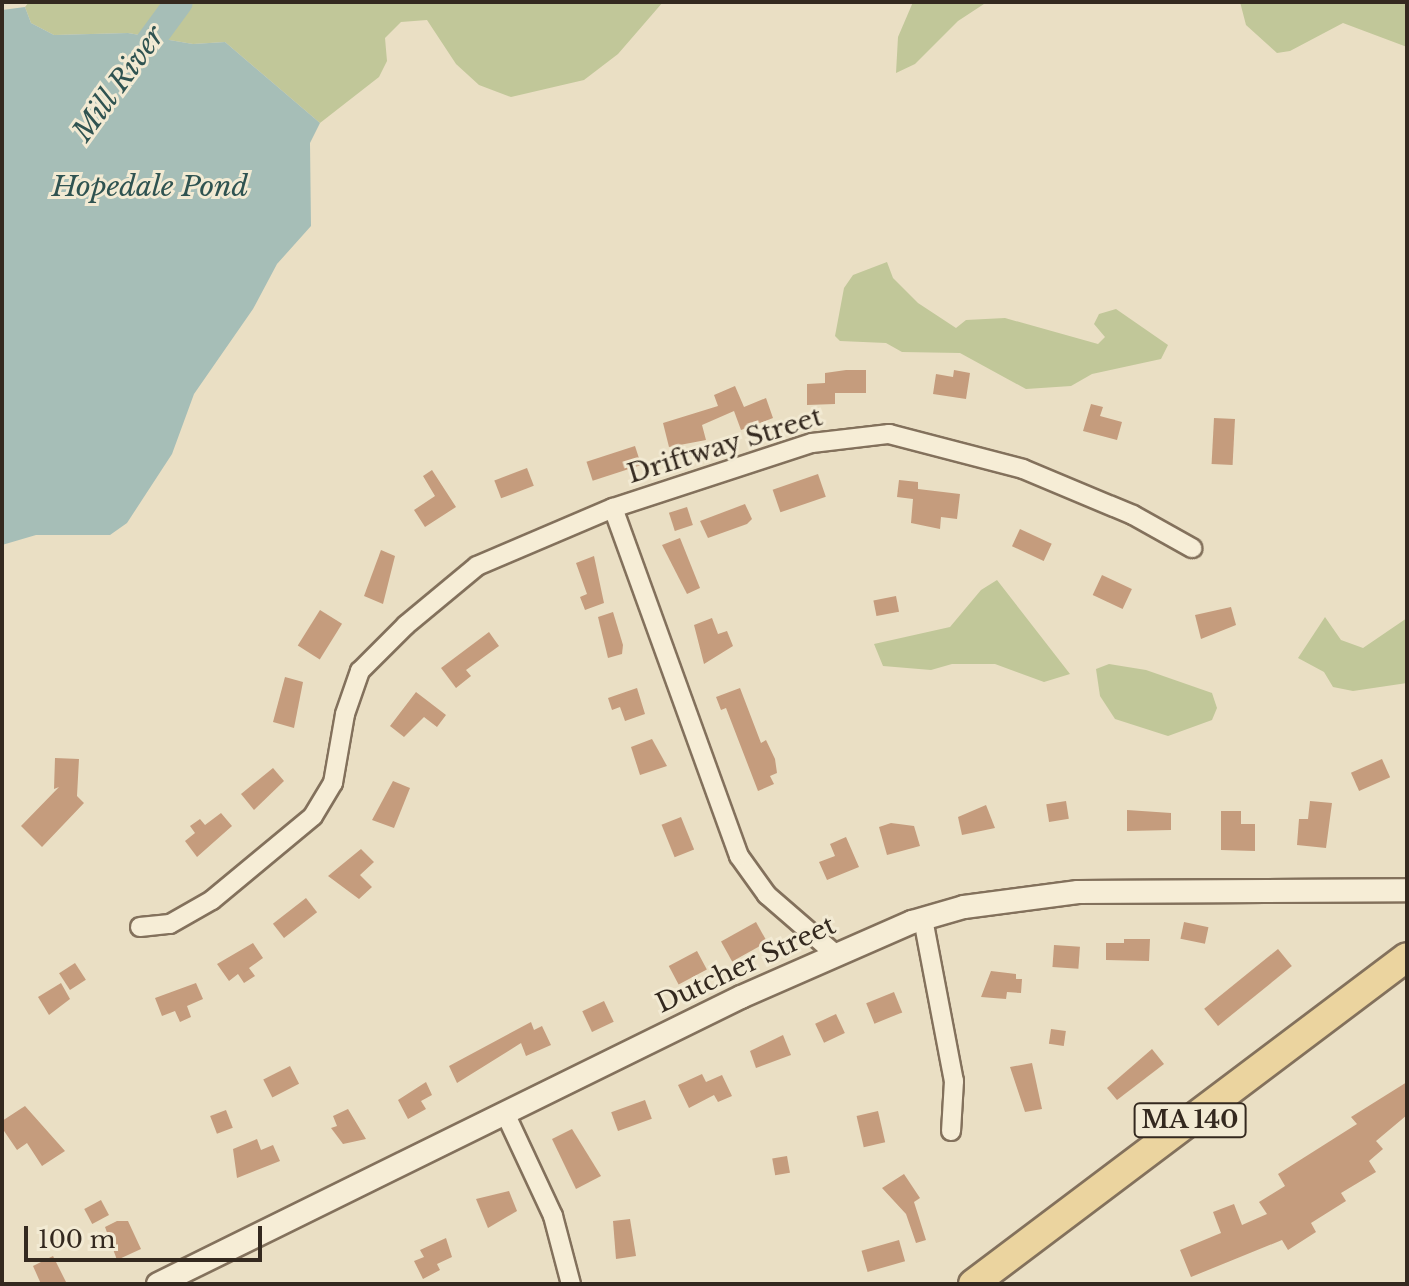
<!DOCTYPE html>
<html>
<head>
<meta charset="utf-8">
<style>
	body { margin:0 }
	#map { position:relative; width:1409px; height:1286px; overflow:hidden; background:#eadfc4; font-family:"Libre Baskerville",serif }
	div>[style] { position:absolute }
	.green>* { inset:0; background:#c1c799 }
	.water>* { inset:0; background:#a6beb7 }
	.river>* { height:28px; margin:-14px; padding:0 14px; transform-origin:14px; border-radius:14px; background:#a6beb7 }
	.building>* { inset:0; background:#c59c7d; transform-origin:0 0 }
	.roads { filter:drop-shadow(2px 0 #83715c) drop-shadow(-2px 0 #83715c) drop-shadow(0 2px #83715c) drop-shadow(0 -2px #83715c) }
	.minor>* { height:18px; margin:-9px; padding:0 9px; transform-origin:9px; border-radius:9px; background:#f6edd6 }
	.tertiary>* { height:22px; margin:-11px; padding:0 11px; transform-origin:11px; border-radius:11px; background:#f6edd6 }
	.primary>* { height:28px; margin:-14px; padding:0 14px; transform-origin:14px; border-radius:14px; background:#ebd49f }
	span { translate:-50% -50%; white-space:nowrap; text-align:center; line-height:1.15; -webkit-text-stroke:6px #f2ead3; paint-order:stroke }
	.shield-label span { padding:2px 6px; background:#f2ead3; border:2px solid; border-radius:6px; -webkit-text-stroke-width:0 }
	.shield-label { font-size:24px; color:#34291f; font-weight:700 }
	.street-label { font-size:26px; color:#34291f }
	.water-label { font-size:28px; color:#2f5351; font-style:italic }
	.frame { position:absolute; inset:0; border:4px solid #34291f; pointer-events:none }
	.scale { position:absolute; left:24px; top:1226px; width:238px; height:36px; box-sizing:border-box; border:4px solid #34291f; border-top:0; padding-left:10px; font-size:24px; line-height:28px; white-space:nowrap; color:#34291f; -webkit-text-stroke:6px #f2ead3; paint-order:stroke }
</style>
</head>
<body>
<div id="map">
	<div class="green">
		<div style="clip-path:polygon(29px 2px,663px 2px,618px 54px,584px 80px,511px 97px,479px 85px,456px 64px,427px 20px,401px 22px,385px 38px,387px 61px,379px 77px,320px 123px,225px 42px,193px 44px,128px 33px,54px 35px,31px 23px,25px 7px)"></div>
		<div style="clip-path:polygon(913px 2px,987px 2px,958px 21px,915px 64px,896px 73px,898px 37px)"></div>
		<div style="clip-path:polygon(1240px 2px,1407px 2px,1407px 47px,1343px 23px,1290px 51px,1277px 53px,1246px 25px)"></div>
		<div style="clip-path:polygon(887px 262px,893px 278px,918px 303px,956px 328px,966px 320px,1005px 318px,1098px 344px,1105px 337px,1094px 324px,1099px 314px,1116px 309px,1168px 345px,1161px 359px,1092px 374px,1071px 386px,1026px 389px,960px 353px,902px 352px,886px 343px,840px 341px,835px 336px,844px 288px,853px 275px)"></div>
		<div style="clip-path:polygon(997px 580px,1070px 674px,1044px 682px,995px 664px,952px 664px,931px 670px,883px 666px,874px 644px,950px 627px,981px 590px)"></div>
		<div style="clip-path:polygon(1325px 617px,1341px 640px,1363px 648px,1407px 618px,1407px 683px,1353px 691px,1333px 687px,1324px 672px,1298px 658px)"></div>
		<div style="clip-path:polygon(1109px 664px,1146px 670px,1212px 693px,1217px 708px,1212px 720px,1168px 736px,1115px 719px,1100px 696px,1096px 669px)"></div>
	</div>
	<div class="water">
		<div style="clip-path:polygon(25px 7px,31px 23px,54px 35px,128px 33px,193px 44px,225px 42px,320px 123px,310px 143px,311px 226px,277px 264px,253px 309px,194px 394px,172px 454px,127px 523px,110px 535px,36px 535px,2px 545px,2px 10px)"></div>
	</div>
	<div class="river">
		<div style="left:132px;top:66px;width:79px;rotate:-53.7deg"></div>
	</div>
	<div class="building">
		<div style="clip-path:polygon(846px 370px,866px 370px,866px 393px,835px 393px,835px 404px,807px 405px,807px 384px,825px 383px,825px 373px)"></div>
		<div style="clip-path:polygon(954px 370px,970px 373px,966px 399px,933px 394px,936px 374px,953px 377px)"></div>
		<div style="clip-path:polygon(735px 386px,744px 407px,766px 398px,773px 418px,741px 430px,734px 411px,702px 425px,706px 440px,669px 447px,663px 423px,718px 406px,714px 395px)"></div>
		<div style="clip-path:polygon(1091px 404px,1103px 407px,1100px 416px,1122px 422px,1117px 440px,1083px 431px)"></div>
		<div style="left:1214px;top:418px;width:21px;height:46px;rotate:3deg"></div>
		<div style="left:635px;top:446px;width:20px;height:51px;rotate:72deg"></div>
		<div style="left:527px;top:468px;width:19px;height:35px;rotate:69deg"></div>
		<div style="clip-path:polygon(432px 470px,456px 507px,425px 527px,414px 510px,435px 496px,423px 476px)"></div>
		<div style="left:818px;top:474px;width:24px;height:48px;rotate:71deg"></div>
		<div style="clip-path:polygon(899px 480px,918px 482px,918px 489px,960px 494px,957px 519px,941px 517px,940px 529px,911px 523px,913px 499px,897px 497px)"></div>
		<div style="clip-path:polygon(745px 504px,752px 519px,747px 524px,708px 538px,700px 521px)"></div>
		<div style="left:687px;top:507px;width:19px;height:19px;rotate:72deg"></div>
		<div style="left:1020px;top:529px;width:35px;height:19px;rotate:25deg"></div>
		<div style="clip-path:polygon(680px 538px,700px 588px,687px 594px,662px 545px)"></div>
		<div style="clip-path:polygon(381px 550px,395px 556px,383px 604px,364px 596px)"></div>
		<div style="clip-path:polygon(594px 556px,604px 603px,585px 610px,580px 597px,587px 594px,576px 563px)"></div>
		<div style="left:1102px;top:575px;width:33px;height:22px;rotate:25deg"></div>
		<div style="left:896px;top:596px;width:16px;height:23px;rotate:79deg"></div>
		<div style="clip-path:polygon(1231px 607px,1236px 625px,1201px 639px,1195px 615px)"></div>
		<div style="left:320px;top:610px;width:26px;height:42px;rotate:32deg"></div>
		<div style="clip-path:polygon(613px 612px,623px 645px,622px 654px,608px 658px,598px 617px)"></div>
		<div style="clip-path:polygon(712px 618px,718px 634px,727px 631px,733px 646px,704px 664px,694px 625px)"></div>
		<div style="clip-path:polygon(489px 632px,499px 646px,466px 670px,471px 676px,456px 688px,441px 668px)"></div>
		<div style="clip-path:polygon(285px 677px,303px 682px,294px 728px,273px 722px)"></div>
		<div style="clip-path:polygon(637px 688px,645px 714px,625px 721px,620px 707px,612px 710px,608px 698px)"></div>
		<div style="clip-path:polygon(740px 688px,761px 743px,766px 740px,775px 759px,777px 773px,770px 776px,774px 784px,758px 791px,726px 708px,721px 710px,716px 697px)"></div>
		<div style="clip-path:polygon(416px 692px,446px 715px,437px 727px,424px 717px,404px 737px,390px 726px)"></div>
		<div style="clip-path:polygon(652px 739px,667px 766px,640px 775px,631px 747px)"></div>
		<div style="clip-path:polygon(55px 758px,79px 759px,77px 796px,84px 803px,42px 847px,21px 826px,59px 787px,54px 789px)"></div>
		<div style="left:1382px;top:759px;width:20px;height:34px;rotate:66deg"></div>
		<div style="clip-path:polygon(273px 768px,284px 781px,254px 810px,241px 794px)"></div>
		<div style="clip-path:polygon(393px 781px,410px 788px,394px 828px,372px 820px)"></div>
		<div style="left:1066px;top:801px;width:18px;height:20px;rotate:81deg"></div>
		<div style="clip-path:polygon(1310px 801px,1332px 803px,1326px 848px,1297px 845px,1299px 819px,1308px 819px)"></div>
		<div style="clip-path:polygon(986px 805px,995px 828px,962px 835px,958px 817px)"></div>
		<div style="clip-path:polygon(1127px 810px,1171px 813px,1171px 830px,1127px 831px)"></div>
		<div style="clip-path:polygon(1221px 811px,1241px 811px,1241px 824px,1255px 824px,1255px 851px,1221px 850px)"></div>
		<div style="clip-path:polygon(221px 813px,232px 826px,197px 857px,185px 841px,195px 833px,190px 826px,200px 819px,205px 825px)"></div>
		<div style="left:681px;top:817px;width:35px;height:21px;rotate:68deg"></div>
		<div style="clip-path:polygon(891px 823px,914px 826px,920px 846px,887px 855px,879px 827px)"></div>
		<div style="clip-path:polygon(846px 837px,859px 867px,827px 880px,819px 862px,835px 856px,830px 844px)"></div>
		<div style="clip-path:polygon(361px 849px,374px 862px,360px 875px,372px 887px,359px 899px,328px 876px)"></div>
		<div style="left:306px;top:898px;width:18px;height:42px;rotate:52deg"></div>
		<div style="left:756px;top:922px;width:23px;height:40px;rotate:61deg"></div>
		<div style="left:1184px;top:922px;width:25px;height:17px;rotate:12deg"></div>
		<div style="clip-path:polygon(1124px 939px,1150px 939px,1149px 961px,1106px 960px,1106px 943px,1124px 943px)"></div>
		<div style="clip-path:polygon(253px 943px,263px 958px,249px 968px,255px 976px,244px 983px,238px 974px,229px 981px,217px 964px)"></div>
		<div style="left:1054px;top:945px;width:26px;height:22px;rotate:4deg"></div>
		<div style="left:1278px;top:949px;width:22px;height:95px;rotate:51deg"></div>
		<div style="left:697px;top:951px;width:21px;height:32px;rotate:62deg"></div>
		<div style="left:75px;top:963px;width:20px;height:19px;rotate:57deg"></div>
		<div style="clip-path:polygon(991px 971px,1016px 974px,1016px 979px,1022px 979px,1021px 993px,1007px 992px,1006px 999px,981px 997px)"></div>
		<div style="clip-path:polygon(61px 983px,70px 999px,49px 1015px,38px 997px)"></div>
		<div style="clip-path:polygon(196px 983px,203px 999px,187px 1006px,191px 1017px,180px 1022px,175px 1011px,162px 1016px,155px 998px)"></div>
		<div style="left:894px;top:992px;width:22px;height:30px;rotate:68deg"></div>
		<div style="left:604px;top:1001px;width:23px;height:24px;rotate:65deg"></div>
		<div style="left:836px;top:1014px;width:21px;height:23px;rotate:65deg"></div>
		<div style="clip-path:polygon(531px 1022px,534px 1030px,542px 1026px,551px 1045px,526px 1056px,521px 1043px,457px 1083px,449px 1066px)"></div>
		<div style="left:1051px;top:1029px;width:15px;height:15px;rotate:8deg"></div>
		<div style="clip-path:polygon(783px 1035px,791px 1055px,756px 1068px,750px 1051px)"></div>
		<div style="clip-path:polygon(1152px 1049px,1164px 1064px,1117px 1100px,1107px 1088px)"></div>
		<div style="clip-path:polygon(1032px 1063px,1042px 1109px,1025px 1112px,1010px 1067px)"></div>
		<div style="left:290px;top:1066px;width:20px;height:30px;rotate:63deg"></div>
		<div style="clip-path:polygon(702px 1074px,706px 1082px,722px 1075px,732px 1096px,718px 1102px,714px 1095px,689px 1108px,678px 1085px)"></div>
		<div style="clip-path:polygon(426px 1082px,432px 1095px,421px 1101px,426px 1109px,408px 1119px,398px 1100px)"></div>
		<div style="clip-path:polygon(1407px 1082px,1407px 1115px,1376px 1141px,1383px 1149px,1369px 1161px,1376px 1172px,1341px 1193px,1346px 1201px,1311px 1223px,1316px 1232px,1288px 1250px,1282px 1240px,1191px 1277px,1180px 1250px,1221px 1233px,1213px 1212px,1234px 1204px,1242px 1225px,1267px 1214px,1259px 1202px,1285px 1186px,1278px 1174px,1357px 1124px,1351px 1117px)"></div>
		<div style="left:645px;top:1100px;width:20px;height:36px;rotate:70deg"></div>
		<div style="clip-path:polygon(25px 1106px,65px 1151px,42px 1166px,27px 1143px,17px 1150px,2px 1128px,2px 1121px)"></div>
		<div style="clip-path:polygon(348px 1109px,366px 1139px,343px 1144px,331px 1128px,337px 1126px,333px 1116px)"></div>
		<div style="left:226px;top:1110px;width:19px;height:17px;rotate:69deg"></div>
		<div style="left:878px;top:1111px;width:32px;height:22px;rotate:77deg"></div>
		<div style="clip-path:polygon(572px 1129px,601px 1176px,576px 1189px,552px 1139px)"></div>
		<div style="clip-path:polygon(257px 1139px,261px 1150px,273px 1145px,280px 1161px,237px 1178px,233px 1149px)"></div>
		<div style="left:787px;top:1156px;width:17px;height:15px;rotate:80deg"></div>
		<div style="clip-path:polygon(904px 1174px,920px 1198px,914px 1202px,926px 1240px,916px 1243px,906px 1214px,882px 1188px)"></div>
		<div style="clip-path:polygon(509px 1191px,517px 1211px,488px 1228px,476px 1199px)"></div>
		<div style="left:101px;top:1200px;width:17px;height:19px;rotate:62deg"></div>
		<div style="clip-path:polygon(630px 1219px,636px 1256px,616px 1259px,613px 1221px)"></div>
		<div style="clip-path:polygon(117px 1221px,128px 1221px,141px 1249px,117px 1260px,105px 1227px)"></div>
		<div style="clip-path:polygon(446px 1238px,452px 1257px,437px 1264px,440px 1270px,423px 1279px,414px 1261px,424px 1257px,420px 1250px)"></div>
		<div style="left:899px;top:1240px;width:22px;height:39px;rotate:74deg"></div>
		<div style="clip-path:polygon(53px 1256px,67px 1284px,41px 1284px,33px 1266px)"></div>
	</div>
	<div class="roads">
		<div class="minor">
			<div style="left:923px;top:919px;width:165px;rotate:79.2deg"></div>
			<div style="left:954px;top:1081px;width:50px;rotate:93.4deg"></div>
			<div style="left:140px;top:927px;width:30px;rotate:-6deg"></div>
			<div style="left:170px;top:924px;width:48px;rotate:-29.7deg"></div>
			<div style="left:212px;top:900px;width:131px;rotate:-39.7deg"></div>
			<div style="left:313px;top:816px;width:39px;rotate:-59deg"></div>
			<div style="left:333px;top:783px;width:70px;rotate:-80.1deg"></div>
			<div style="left:345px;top:714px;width:46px;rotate:-70.8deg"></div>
			<div style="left:360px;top:671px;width:65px;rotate:-45deg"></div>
			<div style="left:406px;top:625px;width:92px;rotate:-39.7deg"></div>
			<div style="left:477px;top:566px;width:148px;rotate:-23.1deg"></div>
			<div style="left:834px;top:953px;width:89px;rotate:-139.1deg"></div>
			<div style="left:767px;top:895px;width:48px;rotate:-125.7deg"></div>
			<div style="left:739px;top:856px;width:370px;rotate:-109.9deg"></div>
			<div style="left:613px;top:508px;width:209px;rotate:-18.1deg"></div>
			<div style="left:812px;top:443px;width:78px;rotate:-6.7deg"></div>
			<div style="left:889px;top:434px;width:138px;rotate:14.6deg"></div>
			<div style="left:1023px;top:469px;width:119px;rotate:22.7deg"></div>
			<div style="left:1133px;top:515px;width:68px;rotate:29.2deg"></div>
			<div style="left:505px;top:1113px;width:114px;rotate:65deg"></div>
			<div style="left:553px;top:1216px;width:70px;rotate:75.2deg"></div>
		</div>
		<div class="tertiary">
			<div style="left:158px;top:1284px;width:650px;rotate:-26.21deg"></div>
			<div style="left:741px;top:997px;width:187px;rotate:-23.7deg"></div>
			<div style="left:912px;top:922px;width:54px;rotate:-16.1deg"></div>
			<div style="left:964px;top:907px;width:115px;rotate:-7.5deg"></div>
			<div style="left:1078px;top:892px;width:329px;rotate:-0.3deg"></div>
		</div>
		<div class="primary">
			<div style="left:973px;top:1284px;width:543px;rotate:-37deg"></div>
		</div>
	</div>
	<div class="shield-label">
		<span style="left:1190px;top:1120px">MA 140</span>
	</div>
	<div class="street-label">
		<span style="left:725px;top:446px;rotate:-17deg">Driftway Street</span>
		<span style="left:746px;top:965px;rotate:-25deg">Dutcher Street</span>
	</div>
	<div class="water-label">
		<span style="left:119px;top:84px;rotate:-54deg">Mill River</span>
		<span style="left:150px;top:187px">Hopedale Pond</span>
	</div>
	<div class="frame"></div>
	<div class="scale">100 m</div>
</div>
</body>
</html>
